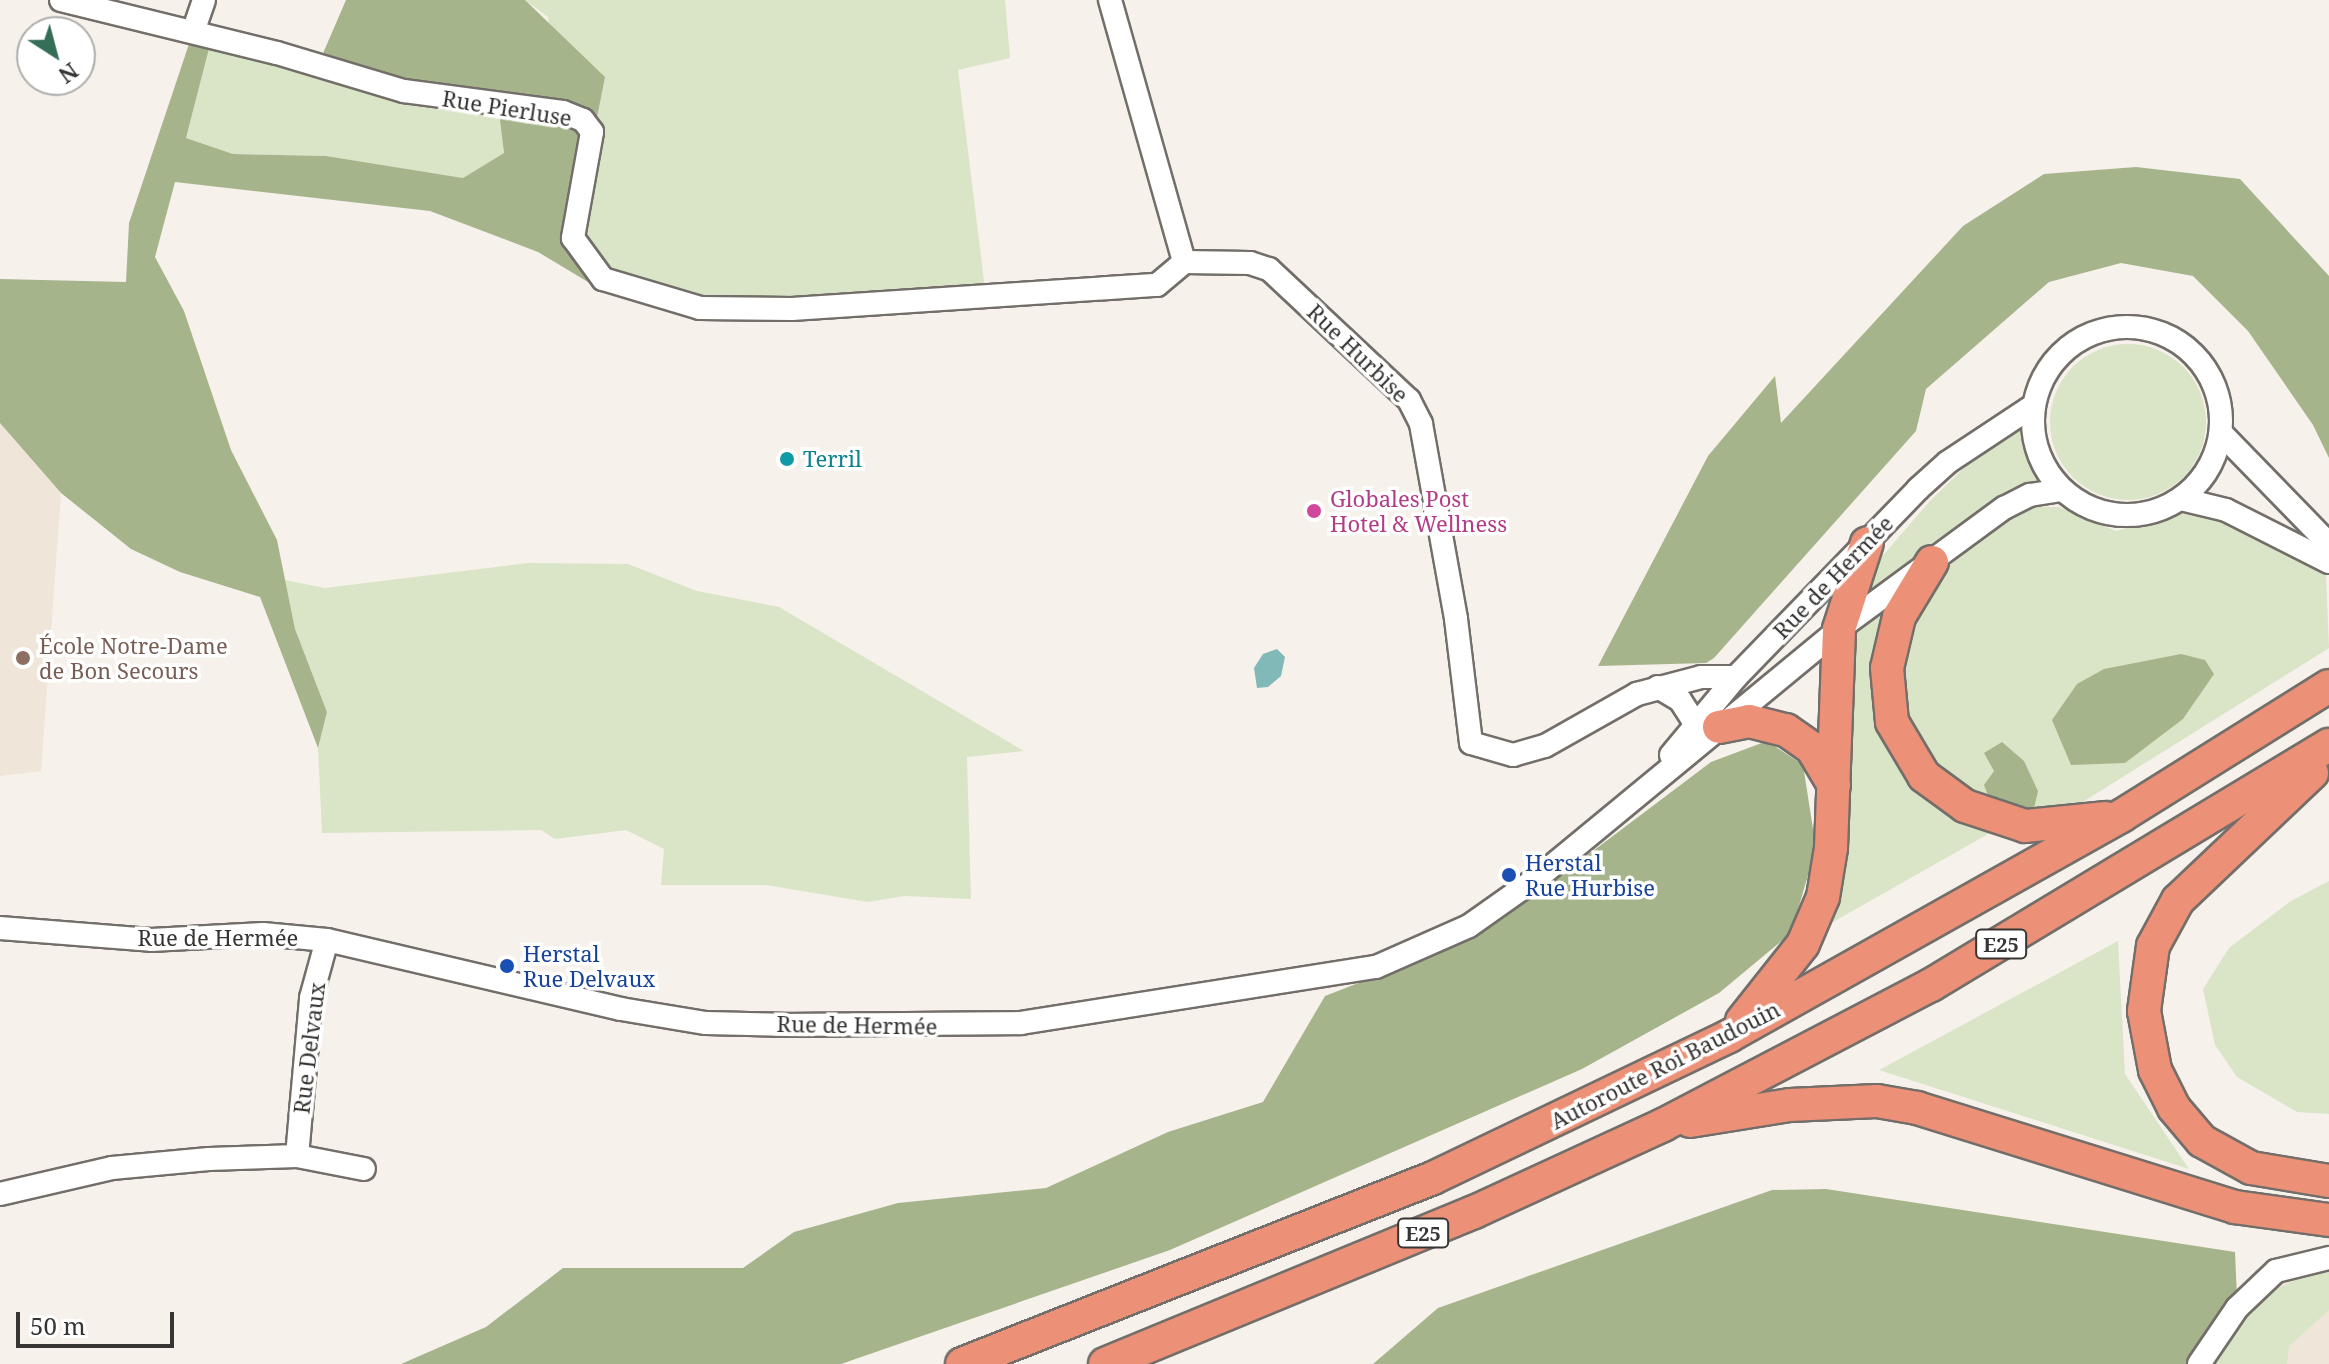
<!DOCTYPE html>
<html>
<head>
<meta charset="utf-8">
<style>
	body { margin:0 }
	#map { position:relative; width:2329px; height:1364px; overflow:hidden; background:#f7f1eb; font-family:"Noto Serif",serif }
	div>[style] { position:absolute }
	.built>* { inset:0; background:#f0e5d9 }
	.green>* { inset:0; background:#d9e5c6 }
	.round { border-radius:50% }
	.forest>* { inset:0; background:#a6b48c }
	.water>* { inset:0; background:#81b8b8 }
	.roads { filter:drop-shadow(2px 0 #736e69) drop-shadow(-2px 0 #736e69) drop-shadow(0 2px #736e69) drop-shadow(0 -2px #736e69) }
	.minor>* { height:22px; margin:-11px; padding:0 11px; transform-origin:11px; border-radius:11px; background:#fff }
	.minor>.ring { margin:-11px; padding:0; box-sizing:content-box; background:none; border:22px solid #fff; border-radius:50% }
	.highway>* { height:32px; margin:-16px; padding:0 16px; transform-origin:16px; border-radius:16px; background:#ec9077 }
	.dots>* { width:22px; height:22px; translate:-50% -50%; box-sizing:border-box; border:4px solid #fff; border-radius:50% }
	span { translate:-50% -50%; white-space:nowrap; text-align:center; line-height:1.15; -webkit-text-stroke:7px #fff; paint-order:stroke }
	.shield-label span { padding:2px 6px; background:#fff; border:2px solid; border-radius:6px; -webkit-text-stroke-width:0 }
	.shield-label { font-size:20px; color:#373533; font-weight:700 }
	.street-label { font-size:22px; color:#373533 }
	.culture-label { font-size:22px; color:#0d838f }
	.left { translate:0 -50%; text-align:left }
	.hotel-label { font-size:22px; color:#b23c85 }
	.education-label { font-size:22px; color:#785e54 }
	.transit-label { font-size:22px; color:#164399 }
	.north { position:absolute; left:16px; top:16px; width:80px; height:80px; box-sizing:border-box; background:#fff; border:2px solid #afaead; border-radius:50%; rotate:144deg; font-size:22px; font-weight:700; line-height:32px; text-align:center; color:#373533 }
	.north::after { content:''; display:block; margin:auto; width:28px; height:36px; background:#346e57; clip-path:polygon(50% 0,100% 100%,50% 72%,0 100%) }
	.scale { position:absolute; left:16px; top:1312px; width:158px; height:36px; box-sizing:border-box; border:4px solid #373533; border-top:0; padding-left:10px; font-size:24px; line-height:28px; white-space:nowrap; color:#373533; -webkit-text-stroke:6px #fff; paint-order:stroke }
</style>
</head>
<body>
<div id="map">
	<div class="built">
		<div style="clip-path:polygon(0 423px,61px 493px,41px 771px,0 776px)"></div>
		<div style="clip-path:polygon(2256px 1269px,2329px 1271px,2329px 1364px,2191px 1364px)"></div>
	</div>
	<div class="green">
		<div style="clip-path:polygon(525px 0,1005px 0,1010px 58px,958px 70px,985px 289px,700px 308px,603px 279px,573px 238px,548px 17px)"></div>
		<div style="clip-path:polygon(212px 37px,498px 104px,504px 153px,463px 178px,326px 156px,233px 154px,186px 138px)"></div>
		<div class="round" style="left:2050px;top:344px;width:156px;height:156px"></div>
		<div style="clip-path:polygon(2020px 428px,2039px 480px,2004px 495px,1926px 547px,1865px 596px,1879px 560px,1929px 502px,1978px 454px)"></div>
		<div style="clip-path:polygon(2032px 507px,2059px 507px,2116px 531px,2183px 512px,2211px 514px,2326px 574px,2329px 648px,2078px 805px,2032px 816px,1991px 810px,1937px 772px,1906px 720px,1899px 649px,1941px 573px,2002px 520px)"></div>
		<div style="clip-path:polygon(528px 563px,628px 564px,697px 591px,779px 607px,1024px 751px,967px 757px,971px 899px,904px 896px,868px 902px,766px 885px,661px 885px,664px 849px,626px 830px,555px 839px,541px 830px,322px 833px,318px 748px,327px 712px,295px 629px,285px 580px,325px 588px)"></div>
		<div style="clip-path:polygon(1888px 604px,1873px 665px,1881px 736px,1911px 784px,1990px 833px,1833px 922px,1850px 671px,1848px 637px)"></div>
		<div style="clip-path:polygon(2329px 881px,2329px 1114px,2297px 1112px,2237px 1077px,2215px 1045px,2203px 989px,2229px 948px,2291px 901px)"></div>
		<div style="clip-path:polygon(2118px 941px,2125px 1074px,2189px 1169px,1879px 1070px)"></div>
		<div style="clip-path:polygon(2329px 1265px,2329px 1310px,2289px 1346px,2287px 1364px,2212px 1364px,2241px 1318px,2265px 1294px)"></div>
	</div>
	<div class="forest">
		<div style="clip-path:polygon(346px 0,525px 0,605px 77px,573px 238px,603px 279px,588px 282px,538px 252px,430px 211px,175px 182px,155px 257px,184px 311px,231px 450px,277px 540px,295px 629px,327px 712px,318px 748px,260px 597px,180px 572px,131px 549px,61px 493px,0 423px,0 279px,126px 282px,129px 223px,193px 32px,212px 37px,186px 138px,233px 154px,326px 156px,463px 178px,504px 153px,498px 104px,318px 65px)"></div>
		<div style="clip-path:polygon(2136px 167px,2240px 179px,2329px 276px,2329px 458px,2313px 425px,2248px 331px,2193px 276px,2121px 263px,2049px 282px,1926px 389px,1916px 431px,1714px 658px,1706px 663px,1598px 666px,1708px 456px,1775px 376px,1781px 423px,1963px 226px,2044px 174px)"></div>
		<div style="clip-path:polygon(2181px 654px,2205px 660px,2214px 674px,2183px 719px,2125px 763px,2071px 765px,2052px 720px,2077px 684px,2104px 669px)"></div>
		<div style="clip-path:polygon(1767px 741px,1803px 765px,1816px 848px,1791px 933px,1719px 993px,1582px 1069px,1170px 1250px,841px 1364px,401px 1364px,486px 1327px,563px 1268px,743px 1268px,794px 1232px,898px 1203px,1046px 1188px,1168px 1132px,1263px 1102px,1325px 996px,1456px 945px,1593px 851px,1711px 762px)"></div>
		<div style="clip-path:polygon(2002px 742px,2024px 761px,2038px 791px,2034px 808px,1993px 808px,1984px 785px,1994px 771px,1984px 753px)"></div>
		<div style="clip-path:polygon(1826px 1189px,2235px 1252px,2237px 1297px,2191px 1364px,1373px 1364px,1438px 1308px,1772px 1190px)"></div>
	</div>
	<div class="water">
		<div style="clip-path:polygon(1277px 649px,1285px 657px,1281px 676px,1268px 687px,1257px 688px,1254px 668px,1263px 654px)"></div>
	</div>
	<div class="roads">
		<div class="minor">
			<div style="left:61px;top:0;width:222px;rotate:13.8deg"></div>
			<div style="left:277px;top:53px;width:133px;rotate:16.7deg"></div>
			<div style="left:404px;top:91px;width:160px;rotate:7.5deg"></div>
			<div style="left:563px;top:112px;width:22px;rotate:22deg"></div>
			<div style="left:583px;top:120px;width:15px;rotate:53deg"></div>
			<div style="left:592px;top:132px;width:108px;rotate:100.2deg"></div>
			<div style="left:573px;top:238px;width:51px;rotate:53.8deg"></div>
			<div style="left:603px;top:279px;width:101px;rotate:16.6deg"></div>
			<div style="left:700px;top:308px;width:92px;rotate:0.6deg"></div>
			<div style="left:792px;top:309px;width:366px;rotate:-3.8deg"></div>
			<div style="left:1157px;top:285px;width:35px;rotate:-40deg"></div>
			<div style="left:1110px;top:0;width:272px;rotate:74.2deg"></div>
			<div style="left:193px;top:32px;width:34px;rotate:-71deg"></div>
			<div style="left:1184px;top:262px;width:66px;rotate:0.9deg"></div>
			<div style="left:1250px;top:263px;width:20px;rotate:18deg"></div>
			<div style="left:1269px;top:269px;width:192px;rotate:43.1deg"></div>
			<div style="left:1409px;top:400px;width:27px;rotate:63deg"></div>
			<div style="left:1421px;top:424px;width:198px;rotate:79.8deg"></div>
			<div style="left:1456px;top:619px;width:125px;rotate:83.1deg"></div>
			<div style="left:1471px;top:743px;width:44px;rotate:15.9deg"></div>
			<div style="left:1513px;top:755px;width:33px;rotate:-16deg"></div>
			<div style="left:1545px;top:746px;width:106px;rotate:-29.5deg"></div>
			<div style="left:1637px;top:694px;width:66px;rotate:-14.9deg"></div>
			<div style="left:1701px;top:677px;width:35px"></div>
			<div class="ring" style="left:2033px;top:327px;width:166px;height:166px"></div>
			<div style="left:2221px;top:433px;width:155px;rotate:45.8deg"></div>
			<div style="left:2181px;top:499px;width:46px;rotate:13.7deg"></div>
			<div style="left:2226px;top:510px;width:115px;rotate:26.8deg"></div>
			<div style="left:1658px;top:687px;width:26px;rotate:31deg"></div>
			<div style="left:1680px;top:700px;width:27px;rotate:57deg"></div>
			<div style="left:1671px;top:755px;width:102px;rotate:-50.2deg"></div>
			<div style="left:1736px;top:677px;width:262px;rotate:-45.9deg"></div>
			<div style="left:1918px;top:489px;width:40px;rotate:-42deg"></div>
			<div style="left:1948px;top:462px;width:103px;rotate:-33.5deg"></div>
			<div style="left:0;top:928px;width:151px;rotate:4.5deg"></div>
			<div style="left:151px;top:940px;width:112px;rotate:-3.1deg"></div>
			<div style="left:263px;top:934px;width:64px;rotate:5.4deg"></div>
			<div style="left:327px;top:940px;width:302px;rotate:13.2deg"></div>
			<div style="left:621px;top:1009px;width:86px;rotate:9.4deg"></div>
			<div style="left:706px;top:1023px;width:85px;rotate:1.3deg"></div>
			<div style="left:791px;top:1025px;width:230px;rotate:-0.5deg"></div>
			<div style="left:1021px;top:1023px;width:359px;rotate:-9deg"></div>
			<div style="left:1376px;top:967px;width:102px;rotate:-23.8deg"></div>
			<div style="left:1469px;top:926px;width:88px;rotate:-35.3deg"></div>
			<div style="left:1541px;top:875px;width:386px;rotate:-39.5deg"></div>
			<div style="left:1839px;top:629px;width:205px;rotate:-36.3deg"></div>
			<div style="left:2004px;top:508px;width:29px;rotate:-27deg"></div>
			<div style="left:2030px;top:495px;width:32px;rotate:-9deg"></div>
			<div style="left:297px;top:1156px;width:159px;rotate:-84.9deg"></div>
			<div style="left:311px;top:998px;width:60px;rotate:-74.6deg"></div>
			<div style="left:0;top:1194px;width:115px;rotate:-13.1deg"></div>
			<div style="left:112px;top:1168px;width:97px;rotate:-5.3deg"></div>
			<div style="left:209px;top:1159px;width:88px;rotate:-2deg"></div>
			<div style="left:297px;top:1156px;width:68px;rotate:11deg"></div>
			<div style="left:2199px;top:1364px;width:68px;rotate:-55.8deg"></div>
			<div style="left:2237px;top:1308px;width:54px;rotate:-43.5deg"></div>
			<div style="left:2276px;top:1271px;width:55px;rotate:-13.8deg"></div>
		</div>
		<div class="highway">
			<div style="left:1932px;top:562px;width:64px;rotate:121deg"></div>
			<div style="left:1899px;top:617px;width:52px;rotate:103.2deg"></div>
			<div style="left:1887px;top:668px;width:54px;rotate:84.7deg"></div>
			<div style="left:1892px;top:722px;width:63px;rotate:59.3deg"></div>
			<div style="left:1924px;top:776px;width:51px;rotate:36.2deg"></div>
			<div style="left:1965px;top:806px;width:63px;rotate:18.4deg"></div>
			<div style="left:2025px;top:826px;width:81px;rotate:-5.6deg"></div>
			<div style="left:1719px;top:727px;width:31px;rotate:-11deg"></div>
			<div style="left:1749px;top:721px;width:38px;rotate:14deg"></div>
			<div style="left:1786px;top:730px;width:32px;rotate:35deg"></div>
			<div style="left:1812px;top:748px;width:43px;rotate:59.3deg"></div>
			<div style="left:2312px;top:773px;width:185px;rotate:136.5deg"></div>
			<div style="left:2178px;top:900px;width:52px;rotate:118.5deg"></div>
			<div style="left:2153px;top:946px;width:66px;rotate:97.9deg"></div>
			<div style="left:2144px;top:1011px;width:60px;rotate:79.4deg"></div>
			<div style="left:2155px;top:1070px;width:42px;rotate:63.4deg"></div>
			<div style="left:2174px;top:1108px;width:43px;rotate:49.7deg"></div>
			<div style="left:2202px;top:1141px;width:56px;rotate:28.9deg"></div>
			<div style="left:2251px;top:1168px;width:79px;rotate:9.5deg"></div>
			<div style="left:1742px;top:1021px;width:98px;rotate:-51.6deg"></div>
			<div style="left:1803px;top:944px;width:51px;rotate:-66.9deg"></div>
			<div style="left:1823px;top:897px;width:50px;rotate:-80.7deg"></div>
			<div style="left:1831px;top:848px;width:219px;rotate:-87.9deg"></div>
			<div style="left:1839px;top:629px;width:90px;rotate:-72deg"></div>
			<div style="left:1690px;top:1121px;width:101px;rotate:-9.1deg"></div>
			<div style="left:1790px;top:1105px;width:87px;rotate:-2.6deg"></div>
			<div style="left:1877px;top:1101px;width:41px;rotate:9.9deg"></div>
			<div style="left:1917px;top:1108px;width:333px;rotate:17.3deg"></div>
			<div style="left:2235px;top:1207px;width:95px;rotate:7.9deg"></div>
			<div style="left:962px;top:1364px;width:506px;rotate:-21.55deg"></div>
			<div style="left:1433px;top:1178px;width:328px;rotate:-25.6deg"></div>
			<div style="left:1729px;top:1036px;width:450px;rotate:-29.3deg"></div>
			<div style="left:2121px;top:816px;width:245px;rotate:-32deg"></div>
			<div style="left:1105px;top:1364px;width:399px;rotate:-22.4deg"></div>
			<div style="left:1474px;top:1212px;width:208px;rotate:-24.7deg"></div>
			<div style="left:1663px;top:1125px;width:302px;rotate:-27.6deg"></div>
			<div style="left:1931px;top:985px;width:465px;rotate:-31.1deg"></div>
		</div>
	</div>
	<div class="dots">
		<div style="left:787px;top:459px;background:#0f9aa8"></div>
		<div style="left:1314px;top:511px;background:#d1479c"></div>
		<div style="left:23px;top:658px;background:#8d6e63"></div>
		<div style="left:1509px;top:875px;background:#1a4fb4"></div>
		<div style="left:507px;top:966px;background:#1a4fb4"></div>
	</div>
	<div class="shield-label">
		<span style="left:2001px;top:944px">E25</span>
		<span style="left:1423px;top:1233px">E25</span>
	</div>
	<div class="street-label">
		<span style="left:507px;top:108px;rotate:9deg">Rue Pierluse</span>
		<span style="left:1358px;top:353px;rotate:44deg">Rue Hurbise</span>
		<span style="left:1833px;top:577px;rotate:-46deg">Rue de Hermée</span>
		<span style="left:218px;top:938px">Rue de Hermée</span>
		<span style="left:857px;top:1025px;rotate:1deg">Rue de Hermée</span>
		<span style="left:309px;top:1048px;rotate:-83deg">Rue Delvaux</span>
		<span style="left:1665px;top:1065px;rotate:-27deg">Autoroute Roi Baudouin</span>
	</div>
	<div class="culture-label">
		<span class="left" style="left:803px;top:459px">Terril</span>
	</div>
	<div class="hotel-label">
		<span class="left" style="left:1330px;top:511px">Globales Post<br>Hotel &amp; Wellness</span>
	</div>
	<div class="education-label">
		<span class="left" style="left:39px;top:658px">École Notre-Dame<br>de Bon Secours</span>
	</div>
	<div class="transit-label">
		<span class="left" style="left:1525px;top:875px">Herstal<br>Rue Hurbise</span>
		<span class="left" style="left:523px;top:966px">Herstal<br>Rue Delvaux</span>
	</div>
	<div class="north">N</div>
	<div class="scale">50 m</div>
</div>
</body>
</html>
